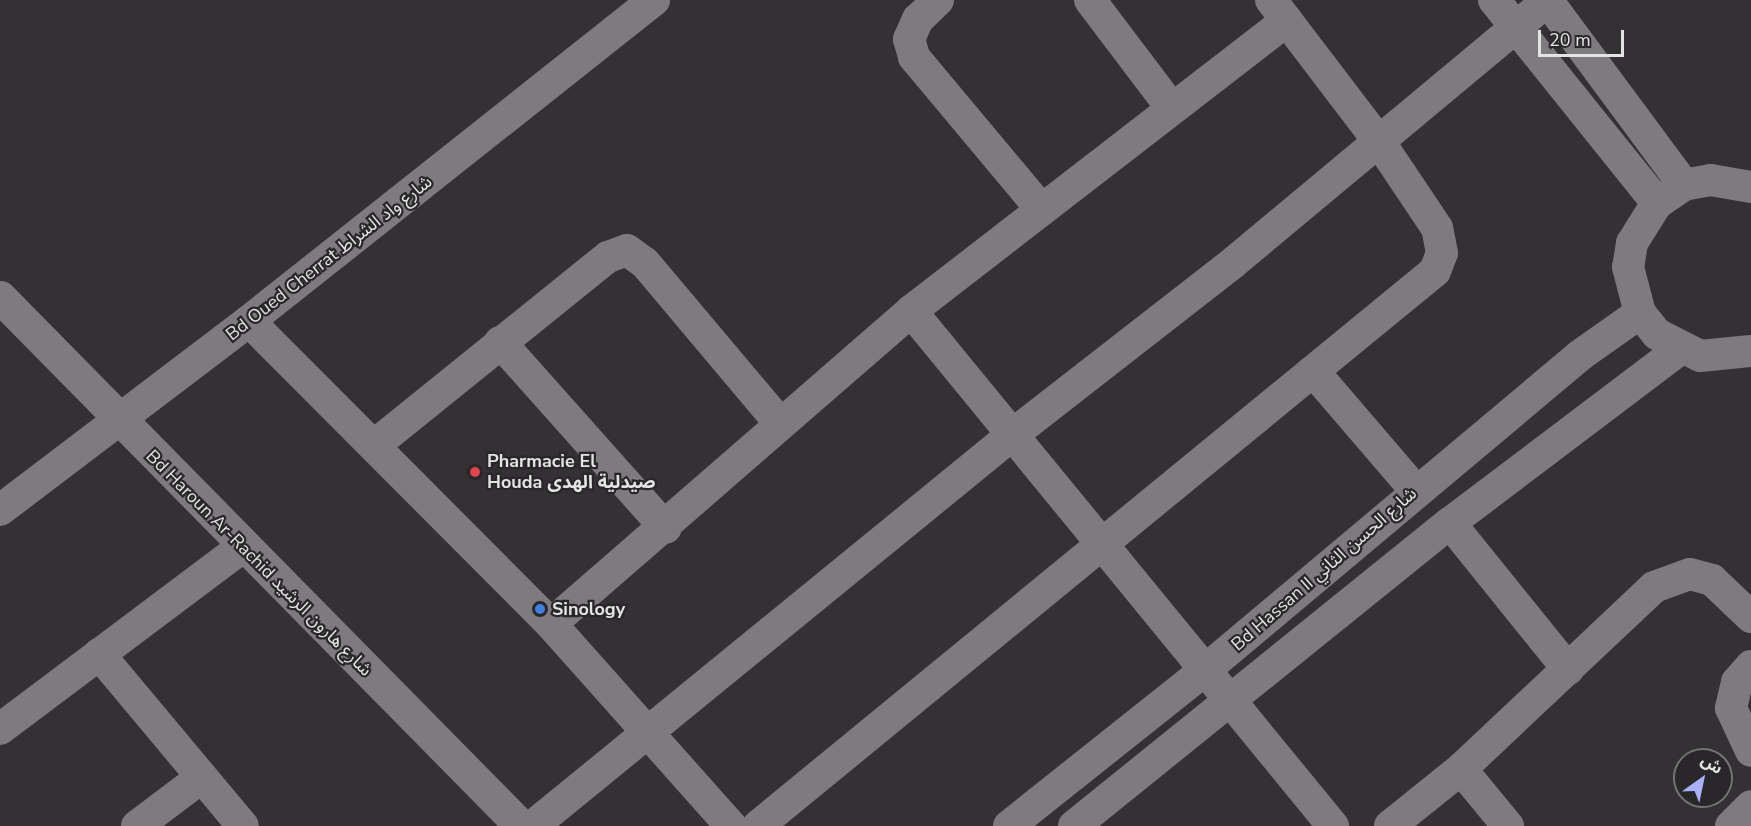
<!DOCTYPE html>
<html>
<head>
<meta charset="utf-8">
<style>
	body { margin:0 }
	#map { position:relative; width:1751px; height:826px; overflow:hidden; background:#333133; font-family:"Nunito Sans","Noto Sans Arabic",sans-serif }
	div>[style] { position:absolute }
	.minor>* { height:32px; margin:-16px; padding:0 16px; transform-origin:16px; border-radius:16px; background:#7e7b7e }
	.tertiary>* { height:33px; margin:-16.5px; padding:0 16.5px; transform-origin:16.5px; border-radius:16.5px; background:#7e7b7e }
	.dots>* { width:16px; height:16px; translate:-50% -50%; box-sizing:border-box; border:3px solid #292729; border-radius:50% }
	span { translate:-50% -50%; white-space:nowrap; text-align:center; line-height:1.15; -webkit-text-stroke:4.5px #292729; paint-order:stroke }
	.street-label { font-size:18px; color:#e5e4e5 }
	.poi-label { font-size:18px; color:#e5e4e5; font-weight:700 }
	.left { translate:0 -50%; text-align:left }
	.north { position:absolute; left:1673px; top:748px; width:60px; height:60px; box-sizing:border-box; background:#292729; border:2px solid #747374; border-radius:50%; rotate:33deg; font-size:16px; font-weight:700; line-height:24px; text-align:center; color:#e5e4e5 }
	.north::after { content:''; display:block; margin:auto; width:21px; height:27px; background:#aab0fb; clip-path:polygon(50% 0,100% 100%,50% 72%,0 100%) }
	.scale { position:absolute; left:1538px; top:30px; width:86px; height:27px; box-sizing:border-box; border:3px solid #e5e4e5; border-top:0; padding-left:8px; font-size:18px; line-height:21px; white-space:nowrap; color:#e5e4e5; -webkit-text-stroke:4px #292729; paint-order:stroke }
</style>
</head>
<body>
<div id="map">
	<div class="minor">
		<div style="left:938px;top:0;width:28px;rotate:136deg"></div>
		<div style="left:918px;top:19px;width:22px;rotate:114deg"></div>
		<div style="left:909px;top:39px;width:19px;rotate:74deg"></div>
		<div style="left:914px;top:57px;width:199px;rotate:50.1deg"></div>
		<div style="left:1090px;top:0;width:134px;rotate:52.9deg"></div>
		<div style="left:1494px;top:0;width:260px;rotate:51.2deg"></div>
		<div style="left:1547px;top:0;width:230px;rotate:53.5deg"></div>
		<div style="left:1751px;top:187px;width:41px;rotate:-170.1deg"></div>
		<div style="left:1711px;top:180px;width:27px;rotate:170deg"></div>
		<div style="left:1684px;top:185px;width:32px;rotate:146deg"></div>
		<div style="left:1657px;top:203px;width:47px;rotate:122deg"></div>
		<div style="left:1632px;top:243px;width:24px;rotate:99deg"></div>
		<div style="left:1628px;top:267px;width:48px;rotate:75.4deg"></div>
		<div style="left:1640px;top:313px;width:27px;rotate:51deg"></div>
		<div style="left:1657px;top:334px;width:48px;rotate:27.1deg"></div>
		<div style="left:1700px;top:356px;width:51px;rotate:-5.6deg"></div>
		<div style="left:911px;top:311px;width:666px;rotate:50.67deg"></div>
		<div style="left:249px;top:321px;width:428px;rotate:45.1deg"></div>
		<div style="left:551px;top:624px;width:271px;rotate:48.3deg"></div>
		<div style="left:500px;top:342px;width:249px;rotate:48.3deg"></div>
		<div style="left:1314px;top:372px;width:157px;rotate:49.4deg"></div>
		<div style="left:376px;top:444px;width:298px;rotate:-38.9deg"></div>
		<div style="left:608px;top:257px;width:20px;rotate:-20deg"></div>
		<div style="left:627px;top:250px;width:22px;rotate:36deg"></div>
		<div style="left:645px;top:263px;width:208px;rotate:49.9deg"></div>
		<div style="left:0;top:510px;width:313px;rotate:-37.2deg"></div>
		<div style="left:249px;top:321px;width:517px;rotate:-38.4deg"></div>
		<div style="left:1450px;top:523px;width:188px;rotate:51.1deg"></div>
		<div style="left:551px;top:624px;width:477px;rotate:-41deg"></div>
		<div style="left:911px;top:311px;width:475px;rotate:-37.7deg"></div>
		<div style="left:99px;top:654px;width:224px;rotate:50.1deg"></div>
		<div style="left:1751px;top:666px;width:21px;rotate:131deg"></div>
		<div style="left:1737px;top:682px;width:27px;rotate:103deg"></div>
		<div style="left:1731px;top:708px;width:47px;rotate:65.1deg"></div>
		<div style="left:0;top:729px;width:305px;rotate:-36.9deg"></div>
		<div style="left:1461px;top:769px;width:74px;rotate:50.5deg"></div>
		<div style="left:137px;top:826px;width:81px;rotate:-37deg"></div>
		<div style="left:533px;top:826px;width:618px;rotate:-39.22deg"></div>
		<div style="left:1012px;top:435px;width:281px;rotate:-37.9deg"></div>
		<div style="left:1234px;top:262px;width:410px;rotate:-39.8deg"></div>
		<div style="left:758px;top:826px;width:875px;rotate:-39.34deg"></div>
		<div style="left:1435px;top:271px;width:19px;rotate:-69deg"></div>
		<div style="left:1442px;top:253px;width:25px;rotate:-101deg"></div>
		<div style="left:1437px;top:228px;width:102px;rotate:-123.8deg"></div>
		<div style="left:1380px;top:143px;width:180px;rotate:-127.3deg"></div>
		<div style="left:1009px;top:826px;width:249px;rotate:-38.5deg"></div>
		<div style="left:1204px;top:671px;width:490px;rotate:-40deg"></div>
		<div style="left:1579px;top:356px;width:75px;rotate:-35.2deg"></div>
		<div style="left:1074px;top:826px;width:483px;rotate:-38.9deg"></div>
		<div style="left:1450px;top:523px;width:288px;rotate:-37.1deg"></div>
		<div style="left:1390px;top:826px;width:91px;rotate:-38.8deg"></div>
		<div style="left:1461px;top:769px;width:265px;rotate:-43.3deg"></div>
		<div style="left:1654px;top:587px;width:38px;rotate:-20deg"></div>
		<div style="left:1690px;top:574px;width:23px;rotate:15deg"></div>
		<div style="left:1712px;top:580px;width:54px;rotate:43.5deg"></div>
		<div style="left:1731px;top:826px;width:28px;rotate:-45deg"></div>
	</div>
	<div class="tertiary">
		<div style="left:0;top:297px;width:742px;rotate:45.44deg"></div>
	</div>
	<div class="dots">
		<div style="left:475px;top:472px;background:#e0444e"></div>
		<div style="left:540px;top:609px;background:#3f7fe0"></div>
	</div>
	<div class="street-label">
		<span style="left:329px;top:258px;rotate:-38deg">Bd Oued Cherrat شارع واد الشراط</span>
		<span style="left:259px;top:563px;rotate:45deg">Bd Haroun Ar-Rachid شارع هارون الرشيد</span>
		<span style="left:1324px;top:569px;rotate:-41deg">Bd Hassan II شارع الحسن الثاني</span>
	</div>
	<div class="poi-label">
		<span class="left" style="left:487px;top:472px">Pharmacie El<br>Houda صيدلية الهدى</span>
		<span class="left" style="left:552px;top:609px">Sinology</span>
	</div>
	<div class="north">ش</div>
	<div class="scale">20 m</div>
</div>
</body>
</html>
